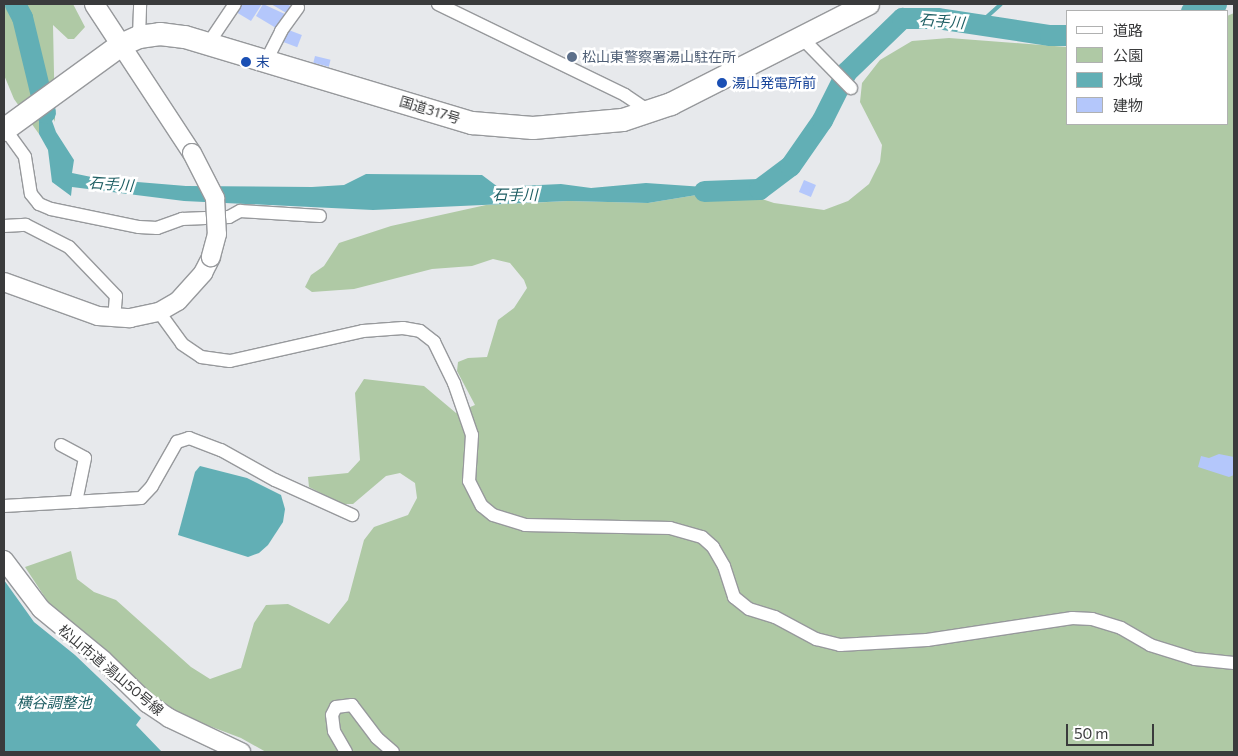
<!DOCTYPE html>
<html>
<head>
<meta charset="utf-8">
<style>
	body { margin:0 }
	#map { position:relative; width:1238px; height:756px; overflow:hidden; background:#e7e9ec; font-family:Commissioner,"Noto Sans JP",sans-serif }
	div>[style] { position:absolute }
	.green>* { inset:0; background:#afc9a5 }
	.water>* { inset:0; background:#62afb5 }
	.stream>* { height:4px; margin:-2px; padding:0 2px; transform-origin:2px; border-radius:2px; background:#62afb5 }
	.river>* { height:21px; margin:-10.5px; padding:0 10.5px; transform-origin:10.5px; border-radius:10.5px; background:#62afb5 }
	.building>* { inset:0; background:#b4c7fb; transform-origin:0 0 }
	.roads { filter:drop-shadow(1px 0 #97999c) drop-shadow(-1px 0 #97999c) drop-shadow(0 1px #97999c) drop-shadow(0 -1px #97999c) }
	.street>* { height:12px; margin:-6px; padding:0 6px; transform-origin:6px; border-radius:6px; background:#fff }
	.secondary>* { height:18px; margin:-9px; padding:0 9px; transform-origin:9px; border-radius:9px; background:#fff }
	.primary>* { height:19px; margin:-9.5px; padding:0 9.5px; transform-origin:9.5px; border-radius:9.5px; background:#fff }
	.highway>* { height:22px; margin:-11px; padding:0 11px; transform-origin:11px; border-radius:11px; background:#fff }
	.bridges { filter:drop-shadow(1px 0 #97999c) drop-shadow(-1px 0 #97999c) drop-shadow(0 1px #97999c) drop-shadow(0 -1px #97999c) }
	.secondary-bridge>* { height:18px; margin:-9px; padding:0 9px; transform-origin:9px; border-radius:9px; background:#fff }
	.dots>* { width:14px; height:14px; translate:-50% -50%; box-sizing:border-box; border:2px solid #fff; border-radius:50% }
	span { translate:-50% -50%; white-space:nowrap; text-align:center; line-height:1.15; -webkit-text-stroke:5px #fff; paint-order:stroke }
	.service-label { font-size:14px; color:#4e5e75 }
	.left { translate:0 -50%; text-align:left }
	.transit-label { font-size:14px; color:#164399 }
	.street-label { font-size:14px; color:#3a3b3c }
	.water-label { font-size:15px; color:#1e5e63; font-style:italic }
	.frame { position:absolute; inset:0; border:5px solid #3a3b3c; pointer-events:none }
	.legend { position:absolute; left:1066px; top:10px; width:162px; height:115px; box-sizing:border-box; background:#fff; border:1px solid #b0b1b1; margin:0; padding:6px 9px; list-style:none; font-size:15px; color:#3a3b3c }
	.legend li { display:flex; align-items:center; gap:10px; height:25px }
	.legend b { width:25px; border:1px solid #b0b1b1 }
	.scale { position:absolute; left:1066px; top:724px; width:88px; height:22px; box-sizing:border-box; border:2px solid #3a3b3c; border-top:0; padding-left:6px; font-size:15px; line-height:18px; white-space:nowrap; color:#3a3b3c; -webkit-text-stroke:4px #fff; paint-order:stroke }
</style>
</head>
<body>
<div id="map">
	<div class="green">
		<div style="clip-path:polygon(4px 4px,73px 4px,85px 27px,74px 39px,68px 39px,53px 25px,55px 122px,39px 87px,39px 134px,14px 99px,4px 75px)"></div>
		<div style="clip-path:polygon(1234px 13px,1234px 752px,266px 752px,241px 738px,175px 713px,144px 688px,52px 608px,25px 567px,71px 551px,77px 579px,94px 592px,116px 600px,191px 667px,210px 679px,241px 668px,254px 623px,266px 605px,288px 604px,329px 624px,348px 600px,364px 540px,374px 527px,408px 515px,417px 498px,415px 483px,400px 473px,386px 476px,353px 504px,342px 504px,309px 487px,308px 477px,348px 473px,360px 460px,355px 393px,364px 379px,424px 386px,456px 413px,475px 405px,457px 371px,458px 362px,468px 358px,487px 357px,498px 320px,514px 308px,527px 288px,524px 280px,510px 263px,493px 259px,472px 266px,432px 269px,354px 289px,312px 292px,305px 287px,311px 275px,324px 266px,339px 243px,391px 226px,486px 205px,568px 201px,648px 203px,733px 189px,774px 203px,824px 210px,848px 201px,869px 184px,880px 162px,882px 145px,860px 102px,862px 83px,880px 60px,912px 41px,949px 38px,1067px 47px,1067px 124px,1227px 124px,1227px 16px)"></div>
	</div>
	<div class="water">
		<div style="clip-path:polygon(39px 85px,56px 132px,74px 160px,72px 173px,101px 179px,186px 186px,312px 187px,344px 185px,366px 174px,482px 175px,498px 187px,561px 184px,591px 188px,646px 183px,733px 189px,648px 203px,568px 201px,373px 210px,184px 201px,72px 187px,71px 196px,52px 182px,48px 150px,39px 134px)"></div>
		<div style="clip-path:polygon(200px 466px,247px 478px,281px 495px,285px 509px,283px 522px,268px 545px,259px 553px,248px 557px,178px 535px,195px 472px)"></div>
		<div style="clip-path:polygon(4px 580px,34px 622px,75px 655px,141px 718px,136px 725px,162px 752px,4px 752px)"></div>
	</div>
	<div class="stream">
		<div style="left:980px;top:23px;width:28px;rotate:-42deg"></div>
	</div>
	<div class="river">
		<div style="left:15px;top:4px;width:15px;rotate:62deg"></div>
		<div style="left:22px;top:17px;width:98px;rotate:76.4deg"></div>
		<div style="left:1191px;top:11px;width:26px;rotate:-16deg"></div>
		<div style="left:704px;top:191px;width:55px;rotate:-2.1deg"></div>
		<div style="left:759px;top:189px;width:39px;rotate:-37deg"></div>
		<div style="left:790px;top:166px;width:56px;rotate:-55.2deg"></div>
		<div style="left:822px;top:120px;width:54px;rotate:-63.4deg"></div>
		<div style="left:846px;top:72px;width:78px;rotate:-44deg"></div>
		<div style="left:902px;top:18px;width:35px"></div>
		<div style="left:937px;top:18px;width:114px;rotate:8.6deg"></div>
		<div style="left:1050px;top:35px;width:17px"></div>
	</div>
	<div class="building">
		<div style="clip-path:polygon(241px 4px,262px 4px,251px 21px,236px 12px)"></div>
		<div style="clip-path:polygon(263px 4px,287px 15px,276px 28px,256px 16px)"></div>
		<div style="clip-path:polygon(271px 4px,287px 4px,292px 7px,288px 14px)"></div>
		<div style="left:286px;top:29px;width:17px;height:13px;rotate:21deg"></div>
		<div style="left:315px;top:56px;width:16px;height:7px;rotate:14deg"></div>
		<div style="left:804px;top:180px;width:13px;height:13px;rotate:23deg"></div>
		<div style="clip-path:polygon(1219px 454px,1234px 457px,1234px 475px,1229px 477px,1198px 467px,1201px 456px,1209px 458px)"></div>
	</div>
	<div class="roads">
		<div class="street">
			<div style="left:438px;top:4px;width:208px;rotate:25.9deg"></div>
			<div style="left:625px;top:95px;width:32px;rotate:34deg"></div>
			<div style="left:800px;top:36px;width:73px;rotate:45.6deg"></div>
			<div style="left:139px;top:37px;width:33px;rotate:-88deg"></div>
			<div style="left:208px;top:44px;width:48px;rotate:-56deg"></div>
			<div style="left:266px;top:61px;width:34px;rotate:-63deg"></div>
			<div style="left:281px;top:31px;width:29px;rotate:-54deg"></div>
			<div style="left:5px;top:129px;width:34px;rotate:54deg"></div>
			<div style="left:25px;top:157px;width:37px;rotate:81deg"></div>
			<div style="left:31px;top:194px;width:13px;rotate:51deg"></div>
			<div style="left:39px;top:204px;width:13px;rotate:23deg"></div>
			<div style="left:51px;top:209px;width:90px;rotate:11.6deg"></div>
			<div style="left:139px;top:227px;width:18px;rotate:3deg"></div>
			<div style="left:157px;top:228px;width:27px;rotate:-20deg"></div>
			<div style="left:182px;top:219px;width:47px;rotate:-2.4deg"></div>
			<div style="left:229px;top:217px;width:13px;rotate:-29deg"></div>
			<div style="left:240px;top:211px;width:80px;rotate:3.6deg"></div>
			<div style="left:4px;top:226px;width:22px;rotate:-3deg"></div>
			<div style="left:26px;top:225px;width:48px;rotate:27.1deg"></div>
			<div style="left:69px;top:247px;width:68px;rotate:46.2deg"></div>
			<div style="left:116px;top:296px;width:22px;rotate:95deg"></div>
			<div style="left:159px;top:312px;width:39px;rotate:54deg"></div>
			<div style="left:182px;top:344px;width:23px;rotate:34deg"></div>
			<div style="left:201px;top:357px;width:29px;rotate:8deg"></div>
			<div style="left:230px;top:361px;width:136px;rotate:-12.7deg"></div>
			<div style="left:363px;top:331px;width:40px;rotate:-4.3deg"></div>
			<div style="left:403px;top:328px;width:17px;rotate:10deg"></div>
			<div style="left:420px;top:331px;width:18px;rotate:38deg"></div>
			<div style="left:434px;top:342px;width:46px;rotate:64deg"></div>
			<div style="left:454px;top:383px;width:55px;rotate:70.9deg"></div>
			<div style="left:472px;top:435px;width:46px;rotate:93.7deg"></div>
			<div style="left:469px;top:481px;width:28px;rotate:63deg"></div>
			<div style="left:482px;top:506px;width:14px;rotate:39deg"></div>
			<div style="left:493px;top:515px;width:34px;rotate:17deg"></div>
			<div style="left:525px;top:525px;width:145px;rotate:1.2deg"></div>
			<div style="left:670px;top:528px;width:33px;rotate:16deg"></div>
			<div style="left:702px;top:537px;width:15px;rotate:42deg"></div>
			<div style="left:713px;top:547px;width:22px;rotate:60deg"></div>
			<div style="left:724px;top:566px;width:33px;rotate:72deg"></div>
			<div style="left:734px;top:597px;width:19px;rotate:39deg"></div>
			<div style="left:749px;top:609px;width:27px;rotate:17deg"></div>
			<div style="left:775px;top:617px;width:47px;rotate:28.2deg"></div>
			<div style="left:816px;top:639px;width:25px;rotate:14deg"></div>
			<div style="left:840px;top:645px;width:87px;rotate:-3.3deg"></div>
			<div style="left:927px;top:640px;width:147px;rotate:-8.6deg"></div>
			<div style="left:1072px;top:618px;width:20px;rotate:3deg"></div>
			<div style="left:1092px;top:619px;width:30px;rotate:17deg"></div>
			<div style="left:1121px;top:628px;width:34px;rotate:30deg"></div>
			<div style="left:1150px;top:645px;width:47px;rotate:17.3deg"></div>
			<div style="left:1195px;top:659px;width:39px;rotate:6deg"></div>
			<div style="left:61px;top:445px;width:27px;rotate:28deg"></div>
			<div style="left:85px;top:458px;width:45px;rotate:101.6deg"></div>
			<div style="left:4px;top:506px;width:137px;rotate:-3.3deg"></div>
			<div style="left:141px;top:498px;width:16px;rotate:-47deg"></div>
			<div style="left:152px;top:486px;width:51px;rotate:-60.4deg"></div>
			<div style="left:177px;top:442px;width:13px;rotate:-18deg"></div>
			<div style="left:189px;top:438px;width:34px;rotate:21deg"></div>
			<div style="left:221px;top:450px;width:62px;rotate:29.1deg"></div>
			<div style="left:275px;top:480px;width:85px;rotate:24.4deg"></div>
			<div style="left:346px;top:752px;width:24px;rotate:-120deg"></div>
			<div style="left:334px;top:731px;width:16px;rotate:-97deg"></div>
			<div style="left:332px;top:715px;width:9px;rotate:-63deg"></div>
			<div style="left:336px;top:707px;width:16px;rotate:-7deg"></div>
			<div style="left:352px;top:705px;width:41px;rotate:52.9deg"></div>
			<div style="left:377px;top:738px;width:21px;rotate:41deg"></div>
		</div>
		<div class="secondary">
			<div style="left:121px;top:45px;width:129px;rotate:56.7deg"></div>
			<div style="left:4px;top:282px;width:100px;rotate:19.9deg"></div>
			<div style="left:98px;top:316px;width:32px;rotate:4deg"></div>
			<div style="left:130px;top:318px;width:30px;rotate:-12deg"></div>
			<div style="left:159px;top:312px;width:22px;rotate:-30deg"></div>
			<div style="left:178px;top:301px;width:38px;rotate:-48deg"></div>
			<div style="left:203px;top:273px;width:18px;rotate:-63deg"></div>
			<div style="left:4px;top:560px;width:61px;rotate:52.9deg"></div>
			<div style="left:41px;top:609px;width:80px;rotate:39.4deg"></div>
			<div style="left:103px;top:660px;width:62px;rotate:44.3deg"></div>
			<div style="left:147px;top:703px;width:27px;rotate:34deg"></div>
			<div style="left:169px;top:718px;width:80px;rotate:25.3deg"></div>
		</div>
		<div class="primary">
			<div style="left:94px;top:4px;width:49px;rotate:56.6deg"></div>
		</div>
		<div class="highway">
			<div style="left:4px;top:130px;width:145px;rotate:-36deg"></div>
			<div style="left:121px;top:45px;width:20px;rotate:-24deg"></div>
			<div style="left:139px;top:37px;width:21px;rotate:-8deg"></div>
			<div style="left:160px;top:34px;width:25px;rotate:7deg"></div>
			<div style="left:185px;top:37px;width:300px;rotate:16.7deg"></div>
			<div style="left:472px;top:123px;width:61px;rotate:4.7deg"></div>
			<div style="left:533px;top:128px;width:90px;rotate:-5.1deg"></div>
			<div style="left:623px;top:120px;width:51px;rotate:-18.4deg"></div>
			<div style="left:671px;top:104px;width:221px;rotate:-26.9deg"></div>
		</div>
	</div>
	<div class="bridges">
		<div class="secondary-bridge">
			<div style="left:192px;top:153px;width:51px;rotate:62.9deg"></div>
			<div style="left:215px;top:198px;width:36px;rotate:87deg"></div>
			<div style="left:217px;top:234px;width:24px;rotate:105deg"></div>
		</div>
	</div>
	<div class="dots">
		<div style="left:572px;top:57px;background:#5c6f8a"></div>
		<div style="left:246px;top:62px;background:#1a4fb4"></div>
		<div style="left:722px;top:83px;background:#1a4fb4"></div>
	</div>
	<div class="service-label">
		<span class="left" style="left:582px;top:57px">松山東警察署湯山駐在所</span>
	</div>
	<div class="transit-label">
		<span class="left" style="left:256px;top:62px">末</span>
		<span class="left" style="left:732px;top:83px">湯山発電所前</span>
	</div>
	<div class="street-label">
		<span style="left:430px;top:110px;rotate:17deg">国道317号</span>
		<span style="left:111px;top:670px;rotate:40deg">松山市道 湯山50号線</span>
	</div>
	<div class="water-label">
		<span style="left:942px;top:21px;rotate:5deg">石手川</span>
		<span style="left:111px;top:184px;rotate:4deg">石手川</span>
		<span style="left:515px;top:195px">石手川</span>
		<span style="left:54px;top:703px">横谷調整池</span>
	</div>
	<div class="frame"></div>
	<ul class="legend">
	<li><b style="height:6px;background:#fff"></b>道路</li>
	<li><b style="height:14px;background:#afc9a5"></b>公園</li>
	<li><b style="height:14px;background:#62afb5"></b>水域</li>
	<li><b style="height:14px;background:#b4c7fb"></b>建物</li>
	</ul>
	<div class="scale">50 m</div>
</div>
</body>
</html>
